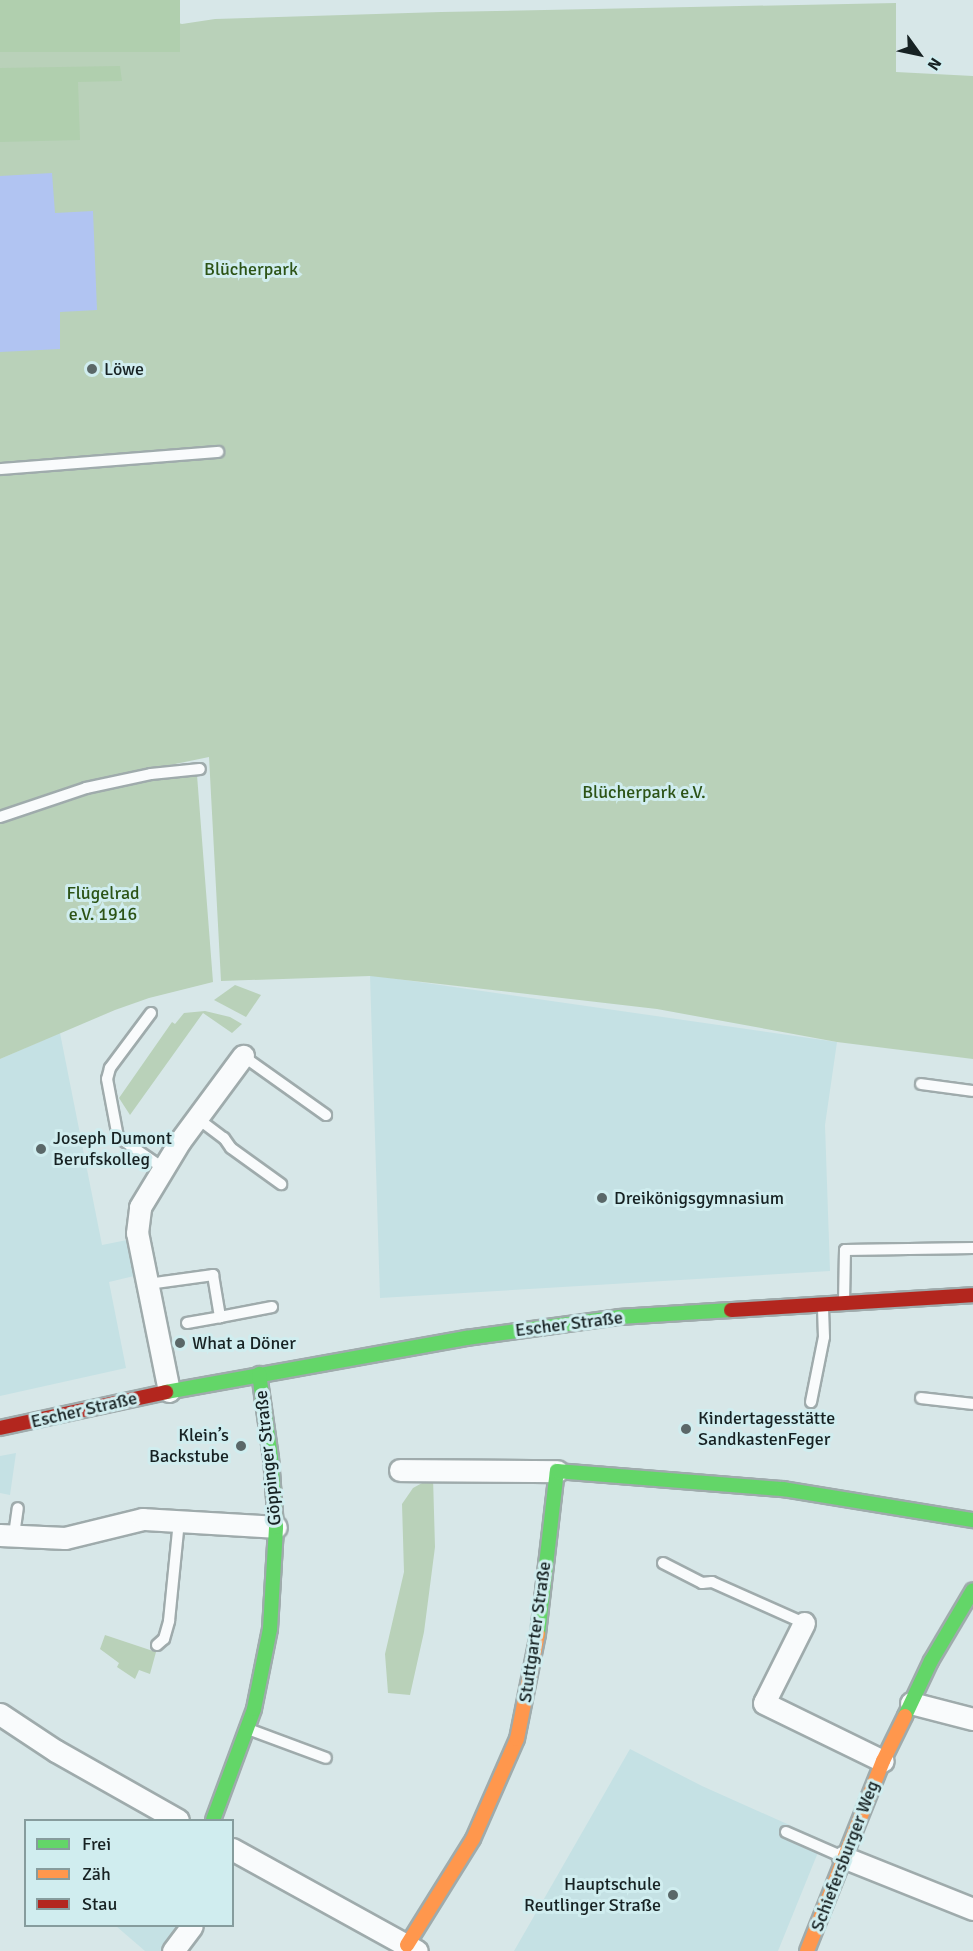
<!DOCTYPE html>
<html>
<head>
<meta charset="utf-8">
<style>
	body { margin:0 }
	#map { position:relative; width:973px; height:1951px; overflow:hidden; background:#d7e7e8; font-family:Signika,sans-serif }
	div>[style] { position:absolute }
	.built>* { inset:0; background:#c5e1e4 }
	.green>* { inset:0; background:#b9d1b9 }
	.forest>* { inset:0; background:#b0cfae; transform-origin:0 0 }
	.water>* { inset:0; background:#b1c4f2 }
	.roads { filter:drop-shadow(2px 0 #9fabac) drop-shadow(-2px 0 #9fabac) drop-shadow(0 2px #9fabac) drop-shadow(0 -2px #9fabac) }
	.lane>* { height:10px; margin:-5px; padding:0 5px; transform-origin:5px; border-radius:5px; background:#f9fbfc }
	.street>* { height:21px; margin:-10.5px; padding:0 10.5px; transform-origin:10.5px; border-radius:10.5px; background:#f9fbfc }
	.fast>* { height:14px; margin:-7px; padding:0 7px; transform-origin:7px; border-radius:7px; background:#63d668 }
	.slow>* { height:14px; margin:-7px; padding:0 7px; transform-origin:7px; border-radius:7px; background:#ff974d }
	.jam>* { height:14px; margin:-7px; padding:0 7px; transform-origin:7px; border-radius:7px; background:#b3261e }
	.dots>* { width:16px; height:16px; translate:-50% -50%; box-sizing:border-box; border:3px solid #d0edef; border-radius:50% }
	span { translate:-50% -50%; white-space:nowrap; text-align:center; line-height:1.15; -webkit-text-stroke:6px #d0edef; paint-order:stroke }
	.park-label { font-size:18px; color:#2c5316 }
	.poi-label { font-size:18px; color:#172223 }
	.left { translate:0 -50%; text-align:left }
	.right { translate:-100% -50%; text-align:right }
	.street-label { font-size:18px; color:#172223 }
	.legend { position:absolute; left:24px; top:1819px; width:210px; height:108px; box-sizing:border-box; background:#d0edef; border:2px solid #869c9d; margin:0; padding:8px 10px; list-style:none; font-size:18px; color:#172223 }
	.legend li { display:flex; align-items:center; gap:12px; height:30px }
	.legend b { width:30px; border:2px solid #869c9d }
	.north { position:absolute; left:889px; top:24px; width:60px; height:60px; -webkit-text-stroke:4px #d0edef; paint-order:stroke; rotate:123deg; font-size:16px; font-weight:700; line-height:24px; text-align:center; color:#172223 }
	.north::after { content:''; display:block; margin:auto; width:21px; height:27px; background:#172223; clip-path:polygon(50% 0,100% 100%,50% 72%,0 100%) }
</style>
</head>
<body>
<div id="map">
	<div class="built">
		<div style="clip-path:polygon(370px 975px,837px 1042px,825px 1125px,830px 1271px,380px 1298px)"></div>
		<div style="clip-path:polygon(60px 1033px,102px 1245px,127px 1240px,134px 1276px,109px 1282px,126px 1368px,0 1396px,0 1059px)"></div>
		<div style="clip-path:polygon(16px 1453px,10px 1495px,0 1493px,0 1456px)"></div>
		<div style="clip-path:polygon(630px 1749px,702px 1786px,823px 1840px,778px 1951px,514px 1951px)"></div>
		<div style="clip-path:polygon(116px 1926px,186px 1926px,164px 1951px,145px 1951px)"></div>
	</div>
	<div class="green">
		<div style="clip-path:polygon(896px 3px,896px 72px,973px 76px,973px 1059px,837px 1042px,657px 1009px,370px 976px,221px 981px,209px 757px,88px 782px,0 810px,0 26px,171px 21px,182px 24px,215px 19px,441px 12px)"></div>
		<div style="clip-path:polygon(194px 774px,197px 775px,213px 982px,149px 998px,115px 1010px,0 1059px,0 824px,100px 790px,138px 781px)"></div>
		<div style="clip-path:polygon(235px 985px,261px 995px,246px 1017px,214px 1000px)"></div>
		<div style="clip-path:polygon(205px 1011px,230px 1017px,242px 1024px,232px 1033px,203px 1013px,130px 1115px,119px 1098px,172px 1022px,175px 1024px,184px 1013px)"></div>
		<div style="clip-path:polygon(433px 1477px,435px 1547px,424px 1632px,410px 1695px,388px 1693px,385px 1654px,404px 1572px,402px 1504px,413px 1488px)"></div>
		<div style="clip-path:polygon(105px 1635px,156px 1652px,150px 1674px,139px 1670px,135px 1679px,117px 1667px,119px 1663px,100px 1649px)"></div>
	</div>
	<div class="forest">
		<div style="left:0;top:0;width:180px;height:52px"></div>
		<div style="clip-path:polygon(120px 66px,122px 81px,78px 82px,80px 140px,0 142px,0 68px)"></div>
	</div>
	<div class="water">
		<div style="clip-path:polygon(52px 173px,55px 213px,93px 211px,97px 310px,60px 312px,60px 349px,0 352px,0 176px)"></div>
	</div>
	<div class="roads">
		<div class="lane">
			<div style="left:0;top:469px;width:219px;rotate:-4.5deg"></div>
			<div style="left:0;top:817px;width:91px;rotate:-18.6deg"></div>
			<div style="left:86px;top:788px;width:66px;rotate:-12.2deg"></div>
			<div style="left:151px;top:774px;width:49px;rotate:-5.8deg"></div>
			<div style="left:151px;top:1013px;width:69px;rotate:126.7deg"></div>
			<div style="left:110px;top:1068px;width:11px;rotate:105deg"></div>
			<div style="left:107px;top:1079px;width:59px;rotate:79.3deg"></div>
			<div style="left:118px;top:1137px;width:55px;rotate:34.6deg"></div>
			<div style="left:243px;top:1056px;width:102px;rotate:35.4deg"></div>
			<div style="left:921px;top:1084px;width:52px;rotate:7.7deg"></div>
			<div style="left:197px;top:1118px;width:34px;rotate:37deg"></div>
			<div style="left:224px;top:1138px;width:12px;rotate:55deg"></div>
			<div style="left:231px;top:1148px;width:62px;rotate:35.8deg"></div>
			<div style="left:148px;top:1284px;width:66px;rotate:-7.9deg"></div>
			<div style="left:213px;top:1275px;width:43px;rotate:80.5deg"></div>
			<div style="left:220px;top:1317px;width:53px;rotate:-10.9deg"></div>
			<div style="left:844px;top:1302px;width:52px;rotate:-88.9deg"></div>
			<div style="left:845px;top:1250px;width:128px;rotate:-0.9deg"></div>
			<div style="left:187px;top:1323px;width:34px;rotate:-10deg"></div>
			<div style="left:921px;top:1398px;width:52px;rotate:6.6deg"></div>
			<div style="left:811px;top:1402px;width:66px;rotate:-78.7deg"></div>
			<div style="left:824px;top:1337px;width:32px;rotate:-92deg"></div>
			<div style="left:14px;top:1535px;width:27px;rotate:-82deg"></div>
			<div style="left:663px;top:1563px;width:44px;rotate:27.1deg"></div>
			<div style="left:702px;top:1583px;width:10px;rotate:-6deg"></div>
			<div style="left:712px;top:1582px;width:101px;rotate:24deg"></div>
			<div style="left:157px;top:1645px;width:9px;rotate:-41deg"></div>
			<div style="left:164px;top:1639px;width:19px;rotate:-74deg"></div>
			<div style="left:169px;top:1621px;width:100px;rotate:-84.3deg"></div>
			<div style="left:248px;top:1729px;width:83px;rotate:20.4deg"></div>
			<div style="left:786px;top:1832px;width:62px;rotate:23.7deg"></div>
		</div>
		<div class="street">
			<div style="left:169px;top:1391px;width:161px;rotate:-101.4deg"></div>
			<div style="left:137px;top:1233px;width:26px;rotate:-83deg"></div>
			<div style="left:140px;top:1207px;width:77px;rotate:-58.8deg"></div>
			<div style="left:180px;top:1141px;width:106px;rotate:-53.5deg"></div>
			<div style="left:400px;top:1470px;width:157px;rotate:0.4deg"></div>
			<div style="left:0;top:1535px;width:65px;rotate:2.6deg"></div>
			<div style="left:65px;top:1538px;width:80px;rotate:-13.7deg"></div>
			<div style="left:143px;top:1519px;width:133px;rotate:3.4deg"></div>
			<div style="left:804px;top:1623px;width:89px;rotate:116.6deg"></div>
			<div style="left:764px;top:1703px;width:132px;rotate:26deg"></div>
			<div style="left:911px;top:1703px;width:64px;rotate:14.5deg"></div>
			<div style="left:0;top:1714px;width:67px;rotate:33.5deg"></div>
			<div style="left:56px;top:1751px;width:140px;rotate:29.5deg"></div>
			<div style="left:232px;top:1849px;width:211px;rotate:28.9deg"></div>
			<div style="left:843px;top:1857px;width:140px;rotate:21.8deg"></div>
			<div style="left:173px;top:1951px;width:31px;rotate:-53deg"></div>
		</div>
		<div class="fast">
			<div style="left:166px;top:1392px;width:305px;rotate:-10.2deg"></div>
			<div style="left:466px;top:1338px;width:154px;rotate:-7.8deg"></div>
			<div style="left:619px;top:1317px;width:112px;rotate:-3.6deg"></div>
			<div style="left:538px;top:1634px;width:164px;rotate:-83.4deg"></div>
			<div style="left:557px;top:1471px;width:227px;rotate:4.6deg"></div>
			<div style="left:783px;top:1489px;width:193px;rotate:9.3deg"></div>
			<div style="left:905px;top:1716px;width:61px;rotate:-64.7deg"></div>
			<div style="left:931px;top:1661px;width:82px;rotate:-59.4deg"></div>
			<div style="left:213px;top:1820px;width:118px;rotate:-69.7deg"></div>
			<div style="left:254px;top:1709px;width:82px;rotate:-78.7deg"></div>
			<div style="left:270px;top:1629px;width:102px;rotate:-86.6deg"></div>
			<div style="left:276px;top:1527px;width:69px;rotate:-94.1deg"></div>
			<div style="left:271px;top:1458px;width:85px;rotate:-98.1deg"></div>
		</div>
		<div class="slow">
			<div style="left:407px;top:1945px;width:125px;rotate:-58.1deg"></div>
			<div style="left:473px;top:1839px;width:109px;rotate:-66.3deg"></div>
			<div style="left:517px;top:1739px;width:107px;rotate:-78.7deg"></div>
			<div style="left:807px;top:1951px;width:205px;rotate:-68.2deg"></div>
			<div style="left:883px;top:1761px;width:50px;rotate:-63.9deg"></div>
		</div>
		<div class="jam">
			<div style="left:731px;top:1310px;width:242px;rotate:-3.5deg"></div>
			<div style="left:0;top:1428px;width:170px;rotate:-12.2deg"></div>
		</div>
	</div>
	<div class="dots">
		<div style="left:92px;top:369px;background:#5a6768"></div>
		<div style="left:41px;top:1149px;background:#5a6768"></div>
		<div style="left:602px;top:1198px;background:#5a6768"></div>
		<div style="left:180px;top:1343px;background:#5a6768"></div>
		<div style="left:686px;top:1429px;background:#5a6768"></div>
		<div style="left:241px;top:1446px;background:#5a6768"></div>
		<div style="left:673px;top:1895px;background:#5a6768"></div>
	</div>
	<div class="park-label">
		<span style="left:251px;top:269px">Blücherpark</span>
		<span style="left:644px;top:792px">Blücherpark e.V.</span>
		<span style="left:103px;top:904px">Flügelrad<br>e.V. 1916</span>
	</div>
	<div class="poi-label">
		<span class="left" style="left:104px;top:369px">Löwe</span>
		<span class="left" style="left:53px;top:1149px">Joseph Dumont<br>Berufskolleg</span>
		<span class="left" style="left:614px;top:1198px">Dreikönigsgymnasium</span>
		<span class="left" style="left:192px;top:1343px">What a Döner</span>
		<span class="left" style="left:698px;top:1429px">Kindertagesstätte<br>SandkastenFeger</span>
		<span class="right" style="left:229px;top:1446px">Klein’s<br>Backstube</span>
		<span class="right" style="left:661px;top:1895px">Hauptschule<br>Reutlinger Straße</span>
	</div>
	<div class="street-label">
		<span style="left:569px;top:1324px;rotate:-7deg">Escher Straße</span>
		<span style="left:84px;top:1410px;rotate:-13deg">Escher Straße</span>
		<span style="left:268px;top:1458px;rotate:-96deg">Göppinger Straße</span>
		<span style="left:535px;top:1632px;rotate:-82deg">Stuttgarter Straße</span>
		<span style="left:845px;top:1856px;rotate:-69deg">Schiefersburger Weg</span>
	</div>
	<ul class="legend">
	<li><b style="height:8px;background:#63d668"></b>Frei</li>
	<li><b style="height:8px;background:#ff974d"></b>Zäh</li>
	<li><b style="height:8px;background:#b3261e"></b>Stau</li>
	</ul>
	<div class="north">N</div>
</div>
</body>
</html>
